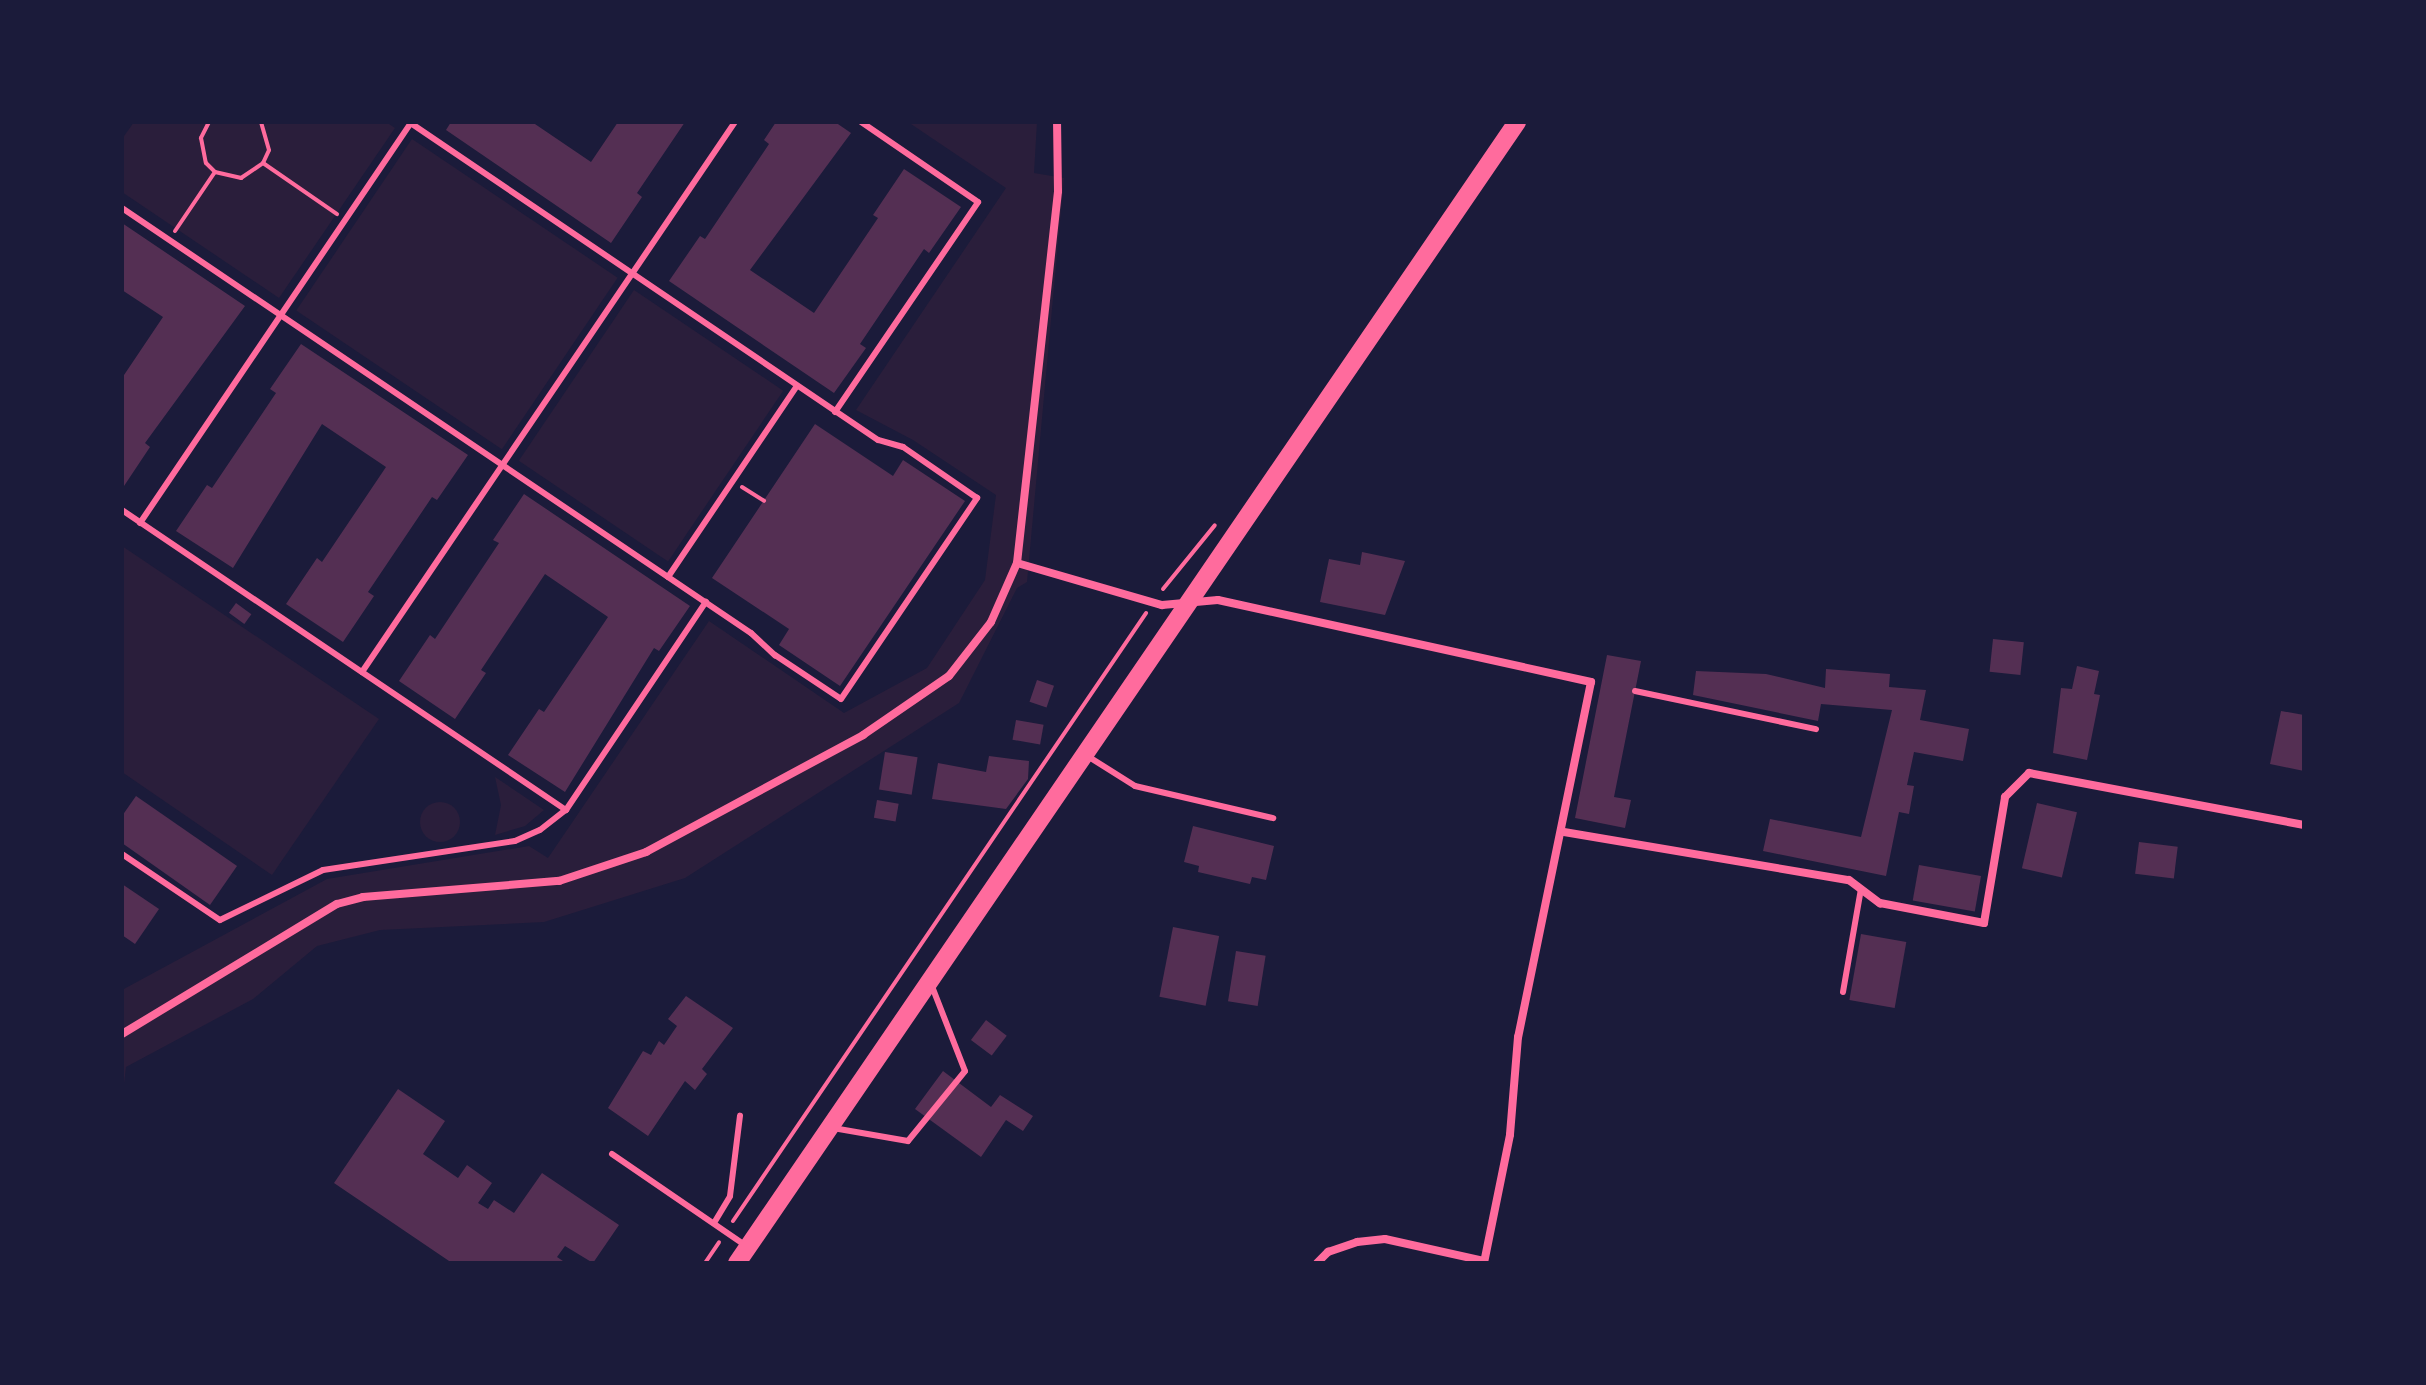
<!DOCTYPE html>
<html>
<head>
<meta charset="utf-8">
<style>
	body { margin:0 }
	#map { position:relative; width:2426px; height:1385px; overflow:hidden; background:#1b1b3a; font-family:"Sofia Sans Condensed",sans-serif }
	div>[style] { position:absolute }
	.green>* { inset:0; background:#2a1e3b; transform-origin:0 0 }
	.round { border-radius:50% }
	.building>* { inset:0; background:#542f53; transform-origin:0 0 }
	.path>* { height:4px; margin:-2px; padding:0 2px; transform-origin:2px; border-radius:2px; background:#ff6b9d }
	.service>* { height:6px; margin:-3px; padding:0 3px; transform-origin:3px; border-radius:3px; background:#ff6b9d }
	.minor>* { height:8px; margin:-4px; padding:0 4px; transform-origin:4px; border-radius:4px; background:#ff6b9d }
	.primary>* { height:18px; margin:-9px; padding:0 9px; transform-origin:9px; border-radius:9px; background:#ff6b9d }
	span { translate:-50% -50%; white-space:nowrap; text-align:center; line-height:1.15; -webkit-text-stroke:6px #1b1b3a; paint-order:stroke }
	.frame { position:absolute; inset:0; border:124px solid #1b1b3a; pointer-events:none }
</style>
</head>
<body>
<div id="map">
	<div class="green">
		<div style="clip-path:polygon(134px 122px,386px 122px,395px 128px,279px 298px,122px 192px,122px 139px)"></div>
		<div style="clip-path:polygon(908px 122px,1037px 122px,1034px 173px,1064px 178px,1027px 582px,1017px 588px,959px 703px,685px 878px,544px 922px,380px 930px,317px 946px,253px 999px,126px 1067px,122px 1100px,122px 990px,327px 879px,529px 846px,548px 858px,709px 621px,844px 713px,927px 668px,985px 580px,996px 495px,913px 440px,856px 410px,1006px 188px)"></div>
		<div style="left:412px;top:139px;width:248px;height:207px;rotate:34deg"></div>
		<div style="left:634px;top:290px;width:180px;height:206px;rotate:34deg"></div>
		<div style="clip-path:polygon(122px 546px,379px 719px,272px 875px,122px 772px)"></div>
		<div style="clip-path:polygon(495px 777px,544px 810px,525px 826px,495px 835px,501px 805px)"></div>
		<div class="round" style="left:420px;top:802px;width:40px;height:40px"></div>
	</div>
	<div class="building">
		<div style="clip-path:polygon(451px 122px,532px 122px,591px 162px,618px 122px,685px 122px,637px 193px,642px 197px,611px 243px,446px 130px)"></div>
		<div style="clip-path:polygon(776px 122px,835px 122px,851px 133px,750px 270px,814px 313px,878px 218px,873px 215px,904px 169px,961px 207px,929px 253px,924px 249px,860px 344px,866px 348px,834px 393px,669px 281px,700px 236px,705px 239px,769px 144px,764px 140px)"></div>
		<div style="clip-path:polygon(122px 223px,245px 306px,145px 443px,150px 447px,122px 489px,122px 378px,163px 317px,122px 290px)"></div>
		<div style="clip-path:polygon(301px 344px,468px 455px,437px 500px,432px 497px,368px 592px,374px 596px,343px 642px,286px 604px,317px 558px,322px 562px,386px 467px,322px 424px,233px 568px,176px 531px,207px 485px,212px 488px,276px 393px,270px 389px)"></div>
		<div style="clip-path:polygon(815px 424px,893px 476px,903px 460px,965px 501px,840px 686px,779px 645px,789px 629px,712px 578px)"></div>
		<div style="clip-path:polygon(524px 494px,690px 606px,659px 651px,654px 648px,565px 792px,508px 755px,539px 709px,544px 712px,608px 617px,545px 574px,481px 670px,486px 673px,455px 719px,399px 681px,430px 635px,435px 639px,499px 543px,493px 540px)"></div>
		<div style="clip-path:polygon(1362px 552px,1405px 561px,1385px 615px,1320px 602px,1329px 559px,1360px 565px)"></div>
		<div style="left:236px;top:603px;width:19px;height:12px;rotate:36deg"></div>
		<div style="left:1993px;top:639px;width:31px;height:33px;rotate:6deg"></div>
		<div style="clip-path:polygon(1607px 655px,1641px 661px,1614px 797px,1631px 800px,1625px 828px,1575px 818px)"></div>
		<div style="clip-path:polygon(2077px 666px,2099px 671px,2094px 694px,2100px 695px,2087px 760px,2053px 753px,2061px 688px,2072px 689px)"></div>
		<div style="clip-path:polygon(1826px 669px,1890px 674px,1889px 687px,1926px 690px,1920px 720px,1969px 729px,1963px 761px,1914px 752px,1907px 785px,1914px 786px,1909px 814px,1899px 812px,1886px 876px,1763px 851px,1770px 819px,1861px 837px,1892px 710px,1821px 704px,1818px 721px,1693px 695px,1696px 671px,1766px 674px,1825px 688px)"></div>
		<div style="left:1037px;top:680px;width:18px;height:23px;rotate:19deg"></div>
		<div style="clip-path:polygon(2281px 711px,2304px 715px,2304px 771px,2270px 764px)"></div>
		<div style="left:1016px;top:720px;width:28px;height:20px;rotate:10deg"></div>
		<div style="left:885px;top:752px;width:33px;height:38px;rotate:9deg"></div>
		<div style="clip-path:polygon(989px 756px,1029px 761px,1028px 779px,1006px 809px,932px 799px,938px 763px,986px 772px)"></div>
		<div style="clip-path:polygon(136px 796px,237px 866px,210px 905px,122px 843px,122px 816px)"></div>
		<div style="left:877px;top:800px;width:22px;height:18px;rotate:10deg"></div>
		<div style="left:2037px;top:803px;width:41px;height:67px;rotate:13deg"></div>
		<div style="clip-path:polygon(1193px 826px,1274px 846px,1266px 880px,1252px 877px,1250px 884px,1198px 872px,1199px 866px,1184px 862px)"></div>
		<div style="left:2139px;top:842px;width:39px;height:32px;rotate:7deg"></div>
		<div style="left:1919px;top:865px;width:63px;height:36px;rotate:10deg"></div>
		<div style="clip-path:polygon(122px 884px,159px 909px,135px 944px,122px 935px)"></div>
		<div style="left:1173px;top:927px;width:47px;height:71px;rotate:11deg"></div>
		<div style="left:1861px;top:934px;width:46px;height:67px;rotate:10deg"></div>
		<div style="left:1236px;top:951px;width:30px;height:51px;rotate:9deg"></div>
		<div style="clip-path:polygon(686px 996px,733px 1028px,702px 1069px,707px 1074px,695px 1090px,685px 1081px,648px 1136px,608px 1108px,643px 1051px,651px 1055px,659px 1041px,664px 1045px,677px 1026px,668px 1019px)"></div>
		<div style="left:986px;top:1020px;width:26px;height:25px;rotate:37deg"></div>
		<div style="clip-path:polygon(943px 1071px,991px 1107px,1000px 1095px,1033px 1116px,1023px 1131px,1006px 1120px,981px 1157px,915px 1109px)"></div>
		<div style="clip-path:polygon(398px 1089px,445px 1121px,423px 1154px,458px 1178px,467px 1165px,492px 1183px,478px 1203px,488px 1209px,494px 1200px,514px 1213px,542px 1173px,619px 1225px,593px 1263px,565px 1246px,557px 1257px,566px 1263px,452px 1263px,334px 1183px)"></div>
	</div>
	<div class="path">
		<div style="left:209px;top:122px;width:18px;rotate:117deg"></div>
		<div style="left:201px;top:138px;width:25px;rotate:79deg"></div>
		<div style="left:206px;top:163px;width:13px;rotate:45deg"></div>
		<div style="left:215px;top:172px;width:27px;rotate:13deg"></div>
		<div style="left:241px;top:178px;width:27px;rotate:-34deg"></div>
		<div style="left:263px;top:163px;width:14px;rotate:-65deg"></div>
		<div style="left:269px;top:150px;width:29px;rotate:-106deg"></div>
		<div style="left:263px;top:163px;width:90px;rotate:34.6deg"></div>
		<div style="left:175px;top:231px;width:71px;rotate:-55.9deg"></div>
		<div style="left:742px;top:487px;width:26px;rotate:32deg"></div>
		<div style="left:1163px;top:589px;width:82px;rotate:-50.9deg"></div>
		<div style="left:733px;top:1221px;width:735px;rotate:-55.81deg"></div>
		<div style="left:705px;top:1263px;width:25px;rotate:-56deg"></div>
	</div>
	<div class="service">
		<div style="left:122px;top:208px;width:759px;rotate:34.05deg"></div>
		<div style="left:751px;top:633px;width:33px;rotate:43deg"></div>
		<div style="left:775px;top:655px;width:79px;rotate:33.7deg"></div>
		<div style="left:841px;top:699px;width:243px;rotate:-55.9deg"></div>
		<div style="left:977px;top:498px;width:90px;rotate:-145.4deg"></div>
		<div style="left:903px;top:447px;width:26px;rotate:-164deg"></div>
		<div style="left:878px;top:440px;width:567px;rotate:-145.86deg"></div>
		<div style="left:835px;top:412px;width:254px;rotate:-55.7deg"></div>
		<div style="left:978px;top:202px;width:142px;rotate:-145.6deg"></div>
		<div style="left:122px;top:510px;width:536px;rotate:34.05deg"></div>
		<div style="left:140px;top:523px;width:485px;rotate:-55.9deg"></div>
		<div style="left:668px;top:577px;width:230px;rotate:-56deg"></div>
		<div style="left:362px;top:672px;width:665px;rotate:-55.86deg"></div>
		<div style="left:1635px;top:691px;width:185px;rotate:11.9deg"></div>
		<div style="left:1089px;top:757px;width:54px;rotate:32.2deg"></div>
		<div style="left:1135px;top:786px;width:142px;rotate:13.1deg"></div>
		<div style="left:122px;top:854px;width:118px;rotate:34deg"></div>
		<div style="left:220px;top:920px;width:114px;rotate:-25.9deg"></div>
		<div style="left:323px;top:870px;width:194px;rotate:-8.6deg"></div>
		<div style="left:515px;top:841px;width:27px;rotate:-24deg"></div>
		<div style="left:540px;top:830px;width:33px;rotate:-38deg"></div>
		<div style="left:566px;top:810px;width:251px;rotate:-56.1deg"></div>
		<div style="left:1843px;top:992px;width:105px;rotate:-80.1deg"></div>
		<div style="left:833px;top:1128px;width:76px;rotate:9.8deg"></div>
		<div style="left:908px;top:1141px;width:90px;rotate:-50.8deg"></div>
		<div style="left:965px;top:1071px;width:93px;rotate:-111.3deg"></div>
		<div style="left:612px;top:1154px;width:161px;rotate:34.4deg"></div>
		<div style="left:714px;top:1223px;width:31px;rotate:-59deg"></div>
		<div style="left:730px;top:1196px;width:81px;rotate:-82.9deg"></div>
	</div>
	<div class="minor">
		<div style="left:1017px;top:563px;width:151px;rotate:16.2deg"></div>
		<div style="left:1162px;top:605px;width:56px;rotate:-5.1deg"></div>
		<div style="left:1218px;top:600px;width:382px;rotate:12.4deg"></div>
		<div style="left:1591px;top:682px;width:362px;rotate:101.6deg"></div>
		<div style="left:1518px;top:1037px;width:98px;rotate:94.7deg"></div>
		<div style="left:1510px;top:1135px;width:131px;rotate:101.5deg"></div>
		<div style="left:1564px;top:832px;width:289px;rotate:9.6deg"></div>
		<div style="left:1849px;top:880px;width:39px;rotate:37deg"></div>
		<div style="left:1880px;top:903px;width:106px;rotate:10.9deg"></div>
		<div style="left:1984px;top:923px;width:128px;rotate:-80.5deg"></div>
		<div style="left:2005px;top:797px;width:34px;rotate:-45deg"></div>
		<div style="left:2029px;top:773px;width:280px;rotate:10.7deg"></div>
		<div style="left:122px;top:1034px;width:251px;rotate:-31.2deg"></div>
		<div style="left:337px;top:904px;width:27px;rotate:-15deg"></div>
		<div style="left:363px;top:897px;width:197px;rotate:-4.7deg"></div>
		<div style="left:559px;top:881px;width:92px;rotate:-18.4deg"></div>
		<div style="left:646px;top:852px;width:247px;rotate:-28.3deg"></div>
		<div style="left:863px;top:735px;width:104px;rotate:-34.5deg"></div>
		<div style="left:949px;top:676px;width:68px;rotate:-52.1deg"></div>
		<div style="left:991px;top:622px;width:64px;rotate:-66.2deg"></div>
		<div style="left:1017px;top:563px;width:374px;rotate:-83.7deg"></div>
		<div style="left:1058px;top:191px;width:69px;rotate:-90.8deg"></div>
		<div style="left:1317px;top:1263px;width:16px;rotate:-45deg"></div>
		<div style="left:1328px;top:1252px;width:31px;rotate:-19deg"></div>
		<div style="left:1357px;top:1242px;width:28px;rotate:-6deg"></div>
		<div style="left:1385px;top:1239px;width:101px;rotate:12.5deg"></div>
	</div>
	<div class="primary">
		<div style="left:737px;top:1263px;width:1382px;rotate:-55.64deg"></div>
	</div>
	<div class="frame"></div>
</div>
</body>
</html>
